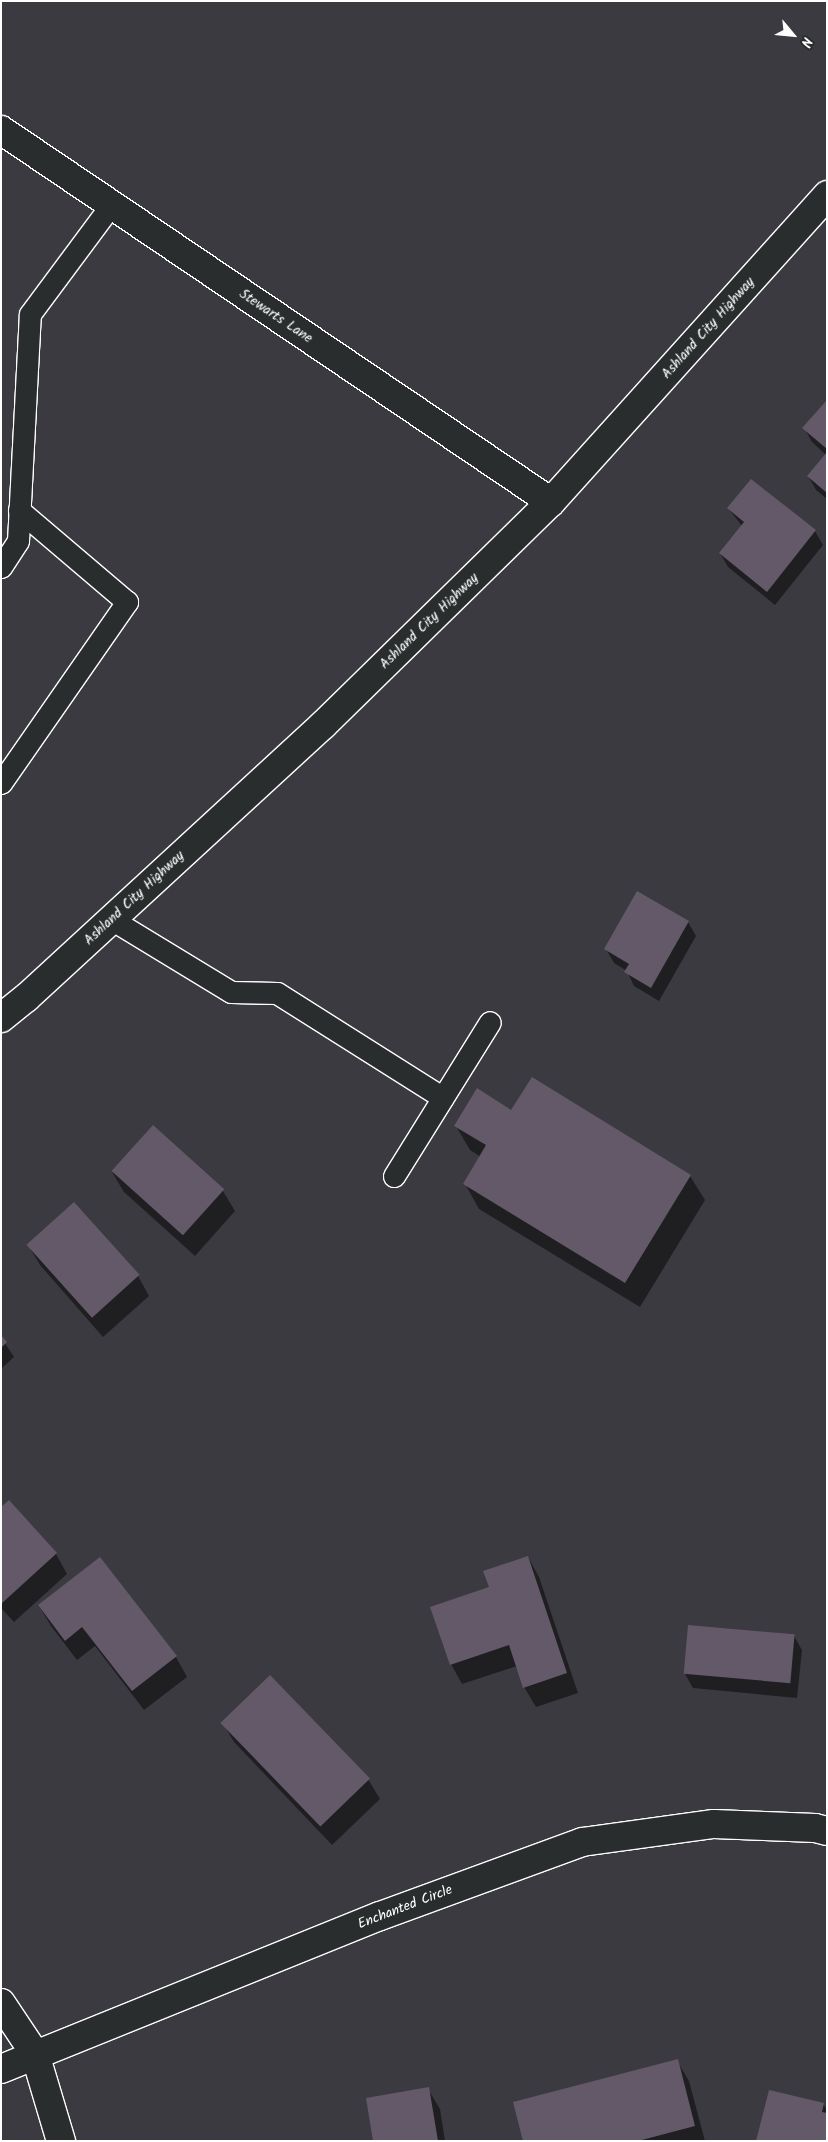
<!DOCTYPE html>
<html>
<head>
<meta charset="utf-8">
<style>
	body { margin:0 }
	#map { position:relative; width:828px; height:2142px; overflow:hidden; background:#3b3a40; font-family:Kalam,sans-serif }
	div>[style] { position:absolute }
	.shadow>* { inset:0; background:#0007 }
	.building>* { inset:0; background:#645969; transform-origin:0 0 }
	.roads { filter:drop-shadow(1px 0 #fff) drop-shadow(-1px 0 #fff) drop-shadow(0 1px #fff) drop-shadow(0 -1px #fff) }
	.service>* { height:21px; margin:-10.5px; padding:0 10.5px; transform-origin:10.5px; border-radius:10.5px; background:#2a2d2e }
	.minor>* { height:28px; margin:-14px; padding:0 14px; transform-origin:14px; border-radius:14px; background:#2a2d2e }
	.tertiary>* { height:28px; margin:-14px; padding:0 14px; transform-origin:14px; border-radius:14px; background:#2a2d2e }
	.primary>* { height:28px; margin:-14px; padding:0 14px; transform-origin:14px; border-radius:14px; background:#2a2d2e }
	span { translate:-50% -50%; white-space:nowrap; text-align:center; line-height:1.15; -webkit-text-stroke:4px #2a2d2e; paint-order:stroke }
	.street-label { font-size:14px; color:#fff }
	.frame { position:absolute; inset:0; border:2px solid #fff; pointer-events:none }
	.north { position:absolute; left:768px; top:10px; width:50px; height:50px; -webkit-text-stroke:4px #2a2d2e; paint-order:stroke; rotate:118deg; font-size:14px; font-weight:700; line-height:20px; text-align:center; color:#fff }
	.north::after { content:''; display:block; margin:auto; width:18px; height:22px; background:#fff; clip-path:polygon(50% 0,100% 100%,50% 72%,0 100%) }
</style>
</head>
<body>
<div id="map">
	<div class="shadow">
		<div style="clip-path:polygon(827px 402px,827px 499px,816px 490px,808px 476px,826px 455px,812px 442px,804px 428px)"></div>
		<div style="clip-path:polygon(751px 480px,815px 531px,823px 545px,775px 605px,728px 567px,720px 553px,742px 526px,728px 508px)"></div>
		<div style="clip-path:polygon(688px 922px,696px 936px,659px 1001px,634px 986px,627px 971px,614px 963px,606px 949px)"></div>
		<div style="clip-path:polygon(512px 1111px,690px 1176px,705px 1200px,640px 1307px,479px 1209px,465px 1184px,481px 1157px,470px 1150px,456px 1126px)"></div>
		<div style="clip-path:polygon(112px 1172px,223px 1191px,235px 1211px,195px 1256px,124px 1192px)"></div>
		<div style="clip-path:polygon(28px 1245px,138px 1276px,149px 1296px,103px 1337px,40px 1265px)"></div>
		<div style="clip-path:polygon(1px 1337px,14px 1357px,1px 1369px)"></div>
		<div style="clip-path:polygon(1px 1509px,56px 1554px,67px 1574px,14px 1622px,1px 1608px)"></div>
		<div style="clip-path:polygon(528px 1557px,539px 1577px,578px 1693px,536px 1707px,524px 1687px,517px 1666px,462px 1684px,451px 1664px,490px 1588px)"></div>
		<div style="clip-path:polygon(100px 1558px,176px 1657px,187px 1677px,144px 1710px,95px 1646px,77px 1660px,51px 1626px,39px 1606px)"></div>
		<div style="clip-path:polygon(794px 1636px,802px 1650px,797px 1698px,693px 1688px,685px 1674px)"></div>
		<div style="clip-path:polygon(222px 1722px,368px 1779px,380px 1799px,332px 1845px,234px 1742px)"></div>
		<div style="clip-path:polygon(677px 2061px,689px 2081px,705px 2141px,525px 2141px)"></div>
		<div style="clip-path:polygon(428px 2089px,440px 2109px,445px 2141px,375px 2141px)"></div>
		<div style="clip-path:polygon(823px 2104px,827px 2110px,827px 2141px,758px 2141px)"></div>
	</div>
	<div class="building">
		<div style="clip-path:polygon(827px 400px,827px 449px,802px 428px)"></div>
		<div style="clip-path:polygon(827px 452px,827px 493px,807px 476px)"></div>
		<div style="clip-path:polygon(751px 479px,816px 530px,767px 592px,719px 553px,744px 522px,727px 508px)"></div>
		<div style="clip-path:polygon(637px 891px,689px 921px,651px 988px,624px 972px,629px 964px,604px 949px)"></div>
		<div style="clip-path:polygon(532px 1077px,691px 1175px,625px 1283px,463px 1184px,486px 1145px,454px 1126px,477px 1088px,511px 1110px)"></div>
		<div style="left:153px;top:1125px;width:96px;height:62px;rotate:42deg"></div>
		<div style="left:74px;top:1202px;width:98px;height:64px;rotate:48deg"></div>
		<div style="clip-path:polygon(1px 1335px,7px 1342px,1px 1348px)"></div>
		<div style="clip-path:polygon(9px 1500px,57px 1553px,1px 1604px,1px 1507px)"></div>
		<div style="clip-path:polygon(528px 1556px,567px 1673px,523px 1688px,509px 1645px,450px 1665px,430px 1607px,489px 1587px,483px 1571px)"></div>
		<div style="clip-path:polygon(100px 1557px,177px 1656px,132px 1691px,82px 1627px,65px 1641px,38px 1605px)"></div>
		<div style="left:688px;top:1625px;width:107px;height:49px;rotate:5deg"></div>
		<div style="left:270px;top:1675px;width:144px;height:69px;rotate:46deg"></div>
		<div style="clip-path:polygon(678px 2059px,695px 2126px,638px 2141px,523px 2141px,513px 2102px)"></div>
		<div style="clip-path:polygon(429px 2087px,438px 2141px,373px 2141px,366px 2098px)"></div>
		<div style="clip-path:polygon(769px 2090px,824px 2103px,822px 2112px,827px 2113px,827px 2141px,756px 2141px)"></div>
	</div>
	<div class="roads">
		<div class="service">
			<div style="left:1px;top:567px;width:31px;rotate:-57deg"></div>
			<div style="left:18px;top:541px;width:227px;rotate:-87deg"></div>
			<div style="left:30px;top:314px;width:136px;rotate:-53.4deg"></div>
			<div style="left:1px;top:783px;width:221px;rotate:-55.2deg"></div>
			<div style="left:127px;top:602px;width:142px;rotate:-139.6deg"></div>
			<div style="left:111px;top:919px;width:140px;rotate:31.3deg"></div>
			<div style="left:231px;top:992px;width:46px;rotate:1.2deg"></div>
			<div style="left:277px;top:993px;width:196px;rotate:32.3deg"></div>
			<div style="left:394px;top:1176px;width:181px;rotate:-58.1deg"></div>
		</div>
		<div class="minor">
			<div style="left:1px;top:130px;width:664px;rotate:34.07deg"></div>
			<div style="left:1px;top:2069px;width:409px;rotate:-22deg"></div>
			<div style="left:380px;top:1916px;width:215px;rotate:-20.1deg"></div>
			<div style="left:582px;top:1842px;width:133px;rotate:-7.8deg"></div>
			<div style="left:714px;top:1824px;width:101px;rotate:2.3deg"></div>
			<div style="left:815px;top:1828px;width:12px;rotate:14deg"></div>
		</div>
		<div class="tertiary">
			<div style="left:1px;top:2003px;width:61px;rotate:56.3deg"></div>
			<div style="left:35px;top:2054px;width:91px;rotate:73.4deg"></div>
		</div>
		<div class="primary">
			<div style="left:1px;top:1018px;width:32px;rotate:-39deg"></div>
			<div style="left:26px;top:998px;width:403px;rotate:-42.6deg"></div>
			<div style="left:323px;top:725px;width:319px;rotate:-44.4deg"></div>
			<div style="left:551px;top:502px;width:413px;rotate:-48deg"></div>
		</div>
	</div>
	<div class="street-label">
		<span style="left:276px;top:316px;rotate:34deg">Stewarts Lane</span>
		<span style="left:708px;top:328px;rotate:-48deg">Ashland City Highway</span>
		<span style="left:429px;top:621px;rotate:-44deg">Ashland City Highway</span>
		<span style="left:134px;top:898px;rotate:-43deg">Ashland City Highway</span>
		<span style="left:405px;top:1907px;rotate:-21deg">Enchanted Circle</span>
	</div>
	<div class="frame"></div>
	<div class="north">N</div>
</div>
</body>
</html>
